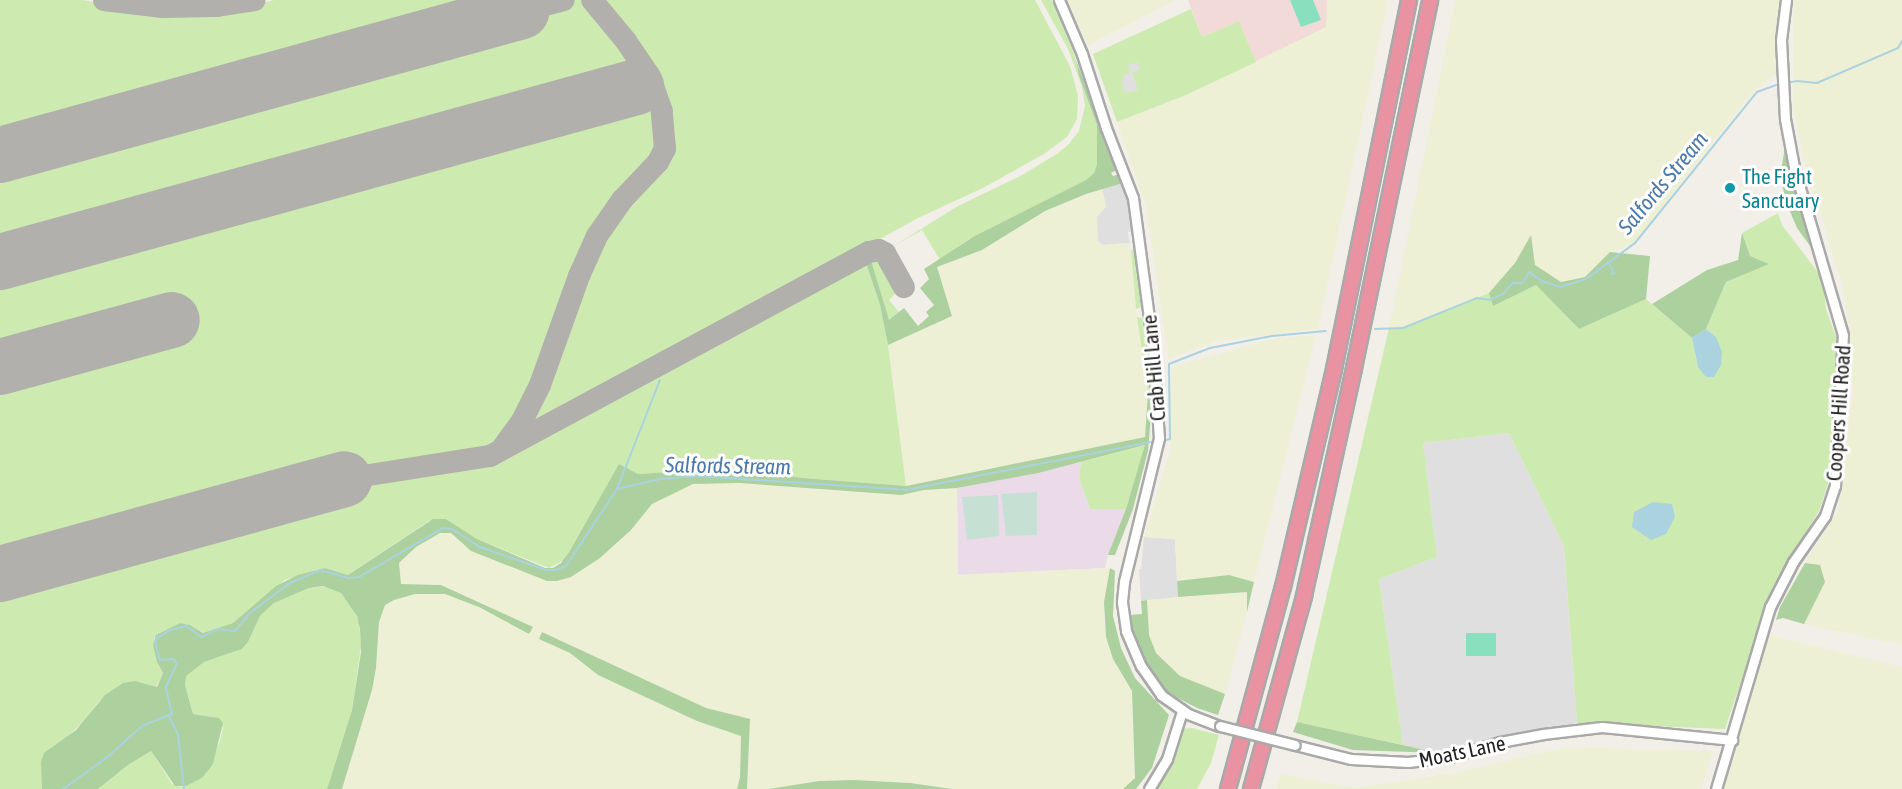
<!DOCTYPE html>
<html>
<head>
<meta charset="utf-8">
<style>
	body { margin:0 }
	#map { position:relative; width:1902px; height:789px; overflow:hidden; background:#f2efe9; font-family:"Asap Condensed",sans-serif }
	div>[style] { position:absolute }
	.residential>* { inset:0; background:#e0dfdf }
	.commercial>* { inset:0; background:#f2dad9 }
	.industrial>* { inset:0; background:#ebdbe8 }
	.farmland>* { inset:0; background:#eef0d5 }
	.grass>* { inset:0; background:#cdebb0 }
	.forest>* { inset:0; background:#add19e }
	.wetland>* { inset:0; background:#c6e0d4 }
	.pitch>* { inset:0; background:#88e0be; transform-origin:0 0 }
	.water>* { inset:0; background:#aad3df }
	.stream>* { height:2px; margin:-1px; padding:0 1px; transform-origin:1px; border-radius:1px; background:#aad3df }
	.taxiway>* { height:22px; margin:-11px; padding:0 11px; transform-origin:11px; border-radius:11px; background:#b1b0ac }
	.runway>* { height:56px; margin:-28px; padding:0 28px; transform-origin:28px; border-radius:28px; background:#b1b0ac }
	.roads { filter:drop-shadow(2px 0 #a9a9a9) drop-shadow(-2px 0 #a9a9a9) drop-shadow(0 2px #a9a9a9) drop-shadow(0 -2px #a9a9a9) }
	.minor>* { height:9px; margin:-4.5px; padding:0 4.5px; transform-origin:4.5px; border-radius:4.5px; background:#fff }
	.highway>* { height:14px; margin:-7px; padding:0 7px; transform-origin:7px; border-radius:7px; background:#e892a2 }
	.bridges { filter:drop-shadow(2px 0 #a9a9a9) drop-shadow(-2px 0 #a9a9a9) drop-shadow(0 2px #a9a9a9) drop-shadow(0 -2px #a9a9a9) }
	.minor-bridge>* { height:9px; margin:-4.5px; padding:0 4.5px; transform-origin:4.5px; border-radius:4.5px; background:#fff }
	.dots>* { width:16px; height:16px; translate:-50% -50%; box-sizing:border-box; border:3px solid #fff; border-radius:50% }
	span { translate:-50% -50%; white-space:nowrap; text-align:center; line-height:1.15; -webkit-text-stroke:6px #fff; paint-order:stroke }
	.culture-label { font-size:21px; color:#0d838f }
	.left { translate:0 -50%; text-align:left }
	.street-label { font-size:21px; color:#222 }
	.water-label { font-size:22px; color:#4a7aab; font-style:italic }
</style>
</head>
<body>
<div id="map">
	<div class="residential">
		<div style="clip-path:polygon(1138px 59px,1142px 71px,1141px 90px,1123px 96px,1115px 72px)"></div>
		<div style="clip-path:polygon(1123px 183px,1134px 231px,1128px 232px,1130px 243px,1102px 245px,1098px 241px,1096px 219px,1098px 214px,1106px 207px,1102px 188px)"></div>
		<div style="clip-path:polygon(1509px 433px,1564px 546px,1577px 723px,1439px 753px,1403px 745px,1379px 579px,1437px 557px,1423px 443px)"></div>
		<div style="clip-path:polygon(1144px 537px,1175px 539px,1178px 597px,1141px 601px,1139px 569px,1141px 569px)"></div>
	</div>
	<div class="commercial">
		<div style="clip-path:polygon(1188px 0,1327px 0,1327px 27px,1256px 62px,1239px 21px,1202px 37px)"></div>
	</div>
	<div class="industrial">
		<div style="clip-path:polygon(1081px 462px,1079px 478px,1090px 509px,1133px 509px,1115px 555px,1108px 555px,1105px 568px,958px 575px,957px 488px)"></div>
	</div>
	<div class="farmland">
		<div style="clip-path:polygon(1067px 0,1176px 0,1088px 45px)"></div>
		<div style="clip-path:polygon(1327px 0,1388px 0,1318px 329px,1217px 341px,1168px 359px,1147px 210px,1117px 122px,1186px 95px,1326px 27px)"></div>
		<div style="clip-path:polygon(1455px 0,1780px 0,1776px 74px,1751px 94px,1633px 244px,1610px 252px,1585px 277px,1561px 282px,1535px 266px,1531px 236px,1515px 263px,1489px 293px,1403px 328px,1389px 328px)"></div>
		<div style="clip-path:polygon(1794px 0,1902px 0,1902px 645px,1804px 624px,1825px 581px,1820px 566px,1805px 563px,1839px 509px,1853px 390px,1849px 326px,1842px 285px,1803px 156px,1793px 104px)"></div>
		<div style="clip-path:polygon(1102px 188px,1106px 207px,1097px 217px,1098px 241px,1102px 245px,1130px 243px,1130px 246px,1137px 317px,1148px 392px,1145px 437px,906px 486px,888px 345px,952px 316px,936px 267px,982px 250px,1045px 211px)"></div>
		<div style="clip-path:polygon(1316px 335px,1254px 582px,1229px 575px,1177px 581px,1175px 539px,1144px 537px,1170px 451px,1171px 367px,1272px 339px)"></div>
		<div style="clip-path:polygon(718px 482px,895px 495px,930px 489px,957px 488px,958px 575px,1110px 568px,1104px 617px,1106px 637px,1113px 659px,1131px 688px,1135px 778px,1123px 789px,952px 789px,910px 783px,854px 780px,819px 781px,769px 789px,747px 789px,750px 729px,543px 632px,540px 639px,570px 653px,598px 675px,697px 721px,741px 736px,740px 777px,737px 789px,342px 789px,372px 690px,376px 668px,379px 622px,385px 605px,394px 600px,415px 594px,445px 594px,479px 607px,528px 634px,486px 604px,449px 588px,435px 584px,401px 584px,397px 566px,416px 547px,436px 534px,448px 532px,471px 551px,547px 581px,557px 581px,600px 558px,631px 530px,652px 504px,687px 486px)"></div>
		<div style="clip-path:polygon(1247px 592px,1247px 612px,1225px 694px,1180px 676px,1156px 653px,1149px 635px,1147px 600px)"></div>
		<div style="clip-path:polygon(1766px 634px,1902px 667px,1902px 789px,1724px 789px)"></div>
		<div style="clip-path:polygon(1565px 747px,1713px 751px,1702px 789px,1276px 789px,1281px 774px,1356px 788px,1460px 772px)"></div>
	</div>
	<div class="grass">
		<div style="clip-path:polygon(0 0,83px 0,140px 12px,169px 13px,230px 11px,274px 0,584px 0,613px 34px,646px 81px,656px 113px,658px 152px,606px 209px,576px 269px,533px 388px,511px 428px,493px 449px,482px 453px,394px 466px,351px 469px,0 565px)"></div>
		<div style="clip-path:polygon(600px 0,1035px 0,1070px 66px,1078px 96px,1077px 119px,1067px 137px,1044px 154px,983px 188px,918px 218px,594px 397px,535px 427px,530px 422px,531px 417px,547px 382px,584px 276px,600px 242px,625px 204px,662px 167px,671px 150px,669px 114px,661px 85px,650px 65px)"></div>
		<div style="clip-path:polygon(1041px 0,1052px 0,1075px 56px,1079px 76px,1097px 125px,1097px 164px,1094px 173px,1086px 180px,966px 241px,940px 260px,922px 230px,892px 247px,958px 206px,1024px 174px,1058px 153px,1068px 145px,1079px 131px,1085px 106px,1082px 87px,1068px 49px)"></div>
		<div style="clip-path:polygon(evenodd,1191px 9px,1202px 37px,1239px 21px,1256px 62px,1186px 95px,1117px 122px,1093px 54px,1191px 9px,1138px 62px,1140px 70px,1132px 72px,1138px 90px,1125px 93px,1121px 81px,1124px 80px,1123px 75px,1130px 73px,1128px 65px,1138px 62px)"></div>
		<div style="clip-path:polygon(1778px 213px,1782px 225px,1823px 279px,1826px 309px,1837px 340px,1833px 468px,1819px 511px,1773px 587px,1725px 729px,1577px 723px,1564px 546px,1509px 433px,1423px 443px,1437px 557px,1379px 579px,1403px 745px,1297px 722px,1389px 328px,1403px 328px,1489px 293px,1493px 306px,1536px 285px,1579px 329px,1646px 299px,1692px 338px,1698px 367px,1716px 337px,1706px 329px,1726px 282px,1747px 273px,1742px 233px)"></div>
		<div style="clip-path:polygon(1131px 250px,1135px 250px,1144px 306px,1136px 309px)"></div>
		<div style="clip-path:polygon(876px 256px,897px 292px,889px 300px,899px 312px,889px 321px,870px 258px)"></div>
		<div style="clip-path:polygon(865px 260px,880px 305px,888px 345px,906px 486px,803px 478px,731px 468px,638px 474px,619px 465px,564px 560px,549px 568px,477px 539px,446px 519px,429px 521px,348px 575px,325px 568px,285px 580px,233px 623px,204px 633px,190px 625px,180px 623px,160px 633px,154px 638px,157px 662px,163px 673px,156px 687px,140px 682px,100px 700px,82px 723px,63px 741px,42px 789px,0 789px,0 582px,376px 479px,496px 461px)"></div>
		<div style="clip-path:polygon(1137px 317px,1145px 319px,1153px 369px,1152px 403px,1148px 392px)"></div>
		<div style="clip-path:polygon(1146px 445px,1126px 509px,1090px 509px,1079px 478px,1081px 462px)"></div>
		<div style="clip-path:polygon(328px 586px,341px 593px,353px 609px,359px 621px,361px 646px,352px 710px,327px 789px,98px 789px,128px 765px,151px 751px,172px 784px,181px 787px,202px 778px,219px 744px,223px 728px,214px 717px,193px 714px,185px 685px,185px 676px,204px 662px,242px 649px,248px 642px,260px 616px,274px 603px,309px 588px)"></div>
		<div style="clip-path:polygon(1192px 728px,1219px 735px,1211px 763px,1197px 789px,1154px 789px,1173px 751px,1180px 729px)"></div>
	</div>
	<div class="forest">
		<div style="clip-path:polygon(1076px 60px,1117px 170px,1111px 173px,1113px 176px,1119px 174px,1123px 183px,1086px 194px,1045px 211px,982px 250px,937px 267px,952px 316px,888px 345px,880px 305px,865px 260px,870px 257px,889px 320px,904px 308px,918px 326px,929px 316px,926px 312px,934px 305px,920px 288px,929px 279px,924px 269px,973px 237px,1086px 180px,1094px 173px,1097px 164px,1097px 125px,1079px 76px)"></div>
		<div style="clip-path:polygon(1785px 148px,1813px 250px,1797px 228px,1786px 202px,1780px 175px)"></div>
		<div style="clip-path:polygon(1742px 233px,1750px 256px,1769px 264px,1726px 282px,1706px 329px,1692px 338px,1652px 304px,1707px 270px,1738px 260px)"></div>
		<div style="clip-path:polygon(1531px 235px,1535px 265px,1561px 282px,1585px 277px,1610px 252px,1650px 256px,1646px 299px,1579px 329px,1536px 285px,1493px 306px,1489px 293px,1515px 263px)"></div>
		<div style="clip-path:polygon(1148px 392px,1152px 403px,1148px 451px,1133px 509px,1115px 555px,1108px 555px,1126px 509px,1145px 445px,1038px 473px,957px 488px,924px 490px,901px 495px,739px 483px,693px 484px,652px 504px,631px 530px,600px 558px,571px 577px,557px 581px,547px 581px,471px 551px,451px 533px,440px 533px,416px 547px,399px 563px,401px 584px,441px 585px,533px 627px,529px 634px,479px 607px,445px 594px,415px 594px,394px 600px,385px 605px,379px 622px,376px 668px,372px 690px,342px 789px,327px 789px,352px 710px,361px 652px,360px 629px,357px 616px,341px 593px,323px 586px,309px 588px,274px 603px,260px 616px,248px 642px,242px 649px,204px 662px,186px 676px,185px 685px,193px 714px,219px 718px,223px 723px,213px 764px,202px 778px,186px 786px,175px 786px,151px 751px,128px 765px,98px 789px,42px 789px,41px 762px,44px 753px,76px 730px,105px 695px,123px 683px,135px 681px,157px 687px,163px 673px,157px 662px,153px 645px,156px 635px,180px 623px,190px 625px,203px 633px,233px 623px,276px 586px,298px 575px,325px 568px,348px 575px,433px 519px,446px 519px,477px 539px,545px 568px,553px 568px,561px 563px,569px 552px,619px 464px,638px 474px,731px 468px,803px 478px,906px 486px,1145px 437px)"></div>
		<div style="clip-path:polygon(1805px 563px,1820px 565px,1825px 582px,1804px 624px,1783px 618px,1776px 620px,1780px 607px)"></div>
		<div style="clip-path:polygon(1110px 568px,1115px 571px,1113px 616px,1121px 648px,1135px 678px,1169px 715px,1152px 768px,1136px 789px,1123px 789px,1135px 778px,1132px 691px,1113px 659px,1106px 637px,1104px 602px)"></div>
		<div style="clip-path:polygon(1229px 575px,1254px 582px,1247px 612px,1247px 592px,1178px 597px,1177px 581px)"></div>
		<div style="clip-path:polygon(1147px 600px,1149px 635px,1156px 653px,1180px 676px,1225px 694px,1218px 715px,1197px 708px,1166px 692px,1146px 669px,1135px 642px,1129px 615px,1142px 614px,1141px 601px)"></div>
		<div style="clip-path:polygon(542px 632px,706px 708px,750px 719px,747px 789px,737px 789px,740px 777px,741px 736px,697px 721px,598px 675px,570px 653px,539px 639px)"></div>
		<div style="clip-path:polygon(1297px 722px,1439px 753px,1353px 750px,1293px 732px)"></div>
		<div style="clip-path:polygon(854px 780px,910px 783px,952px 789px,769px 789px,819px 781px)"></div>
	</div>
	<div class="wetland">
		<div style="clip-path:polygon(1037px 492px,1037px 535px,1006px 536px,1001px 494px)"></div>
		<div style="clip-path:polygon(998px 495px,999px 536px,967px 540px,962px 497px)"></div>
	</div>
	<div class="pitch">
		<div style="clip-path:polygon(1290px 0,1313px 0,1321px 20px,1301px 27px)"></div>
		<div style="left:1496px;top:633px;width:23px;height:30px;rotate:90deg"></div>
	</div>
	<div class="water">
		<div style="clip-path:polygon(1706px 329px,1716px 337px,1722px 352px,1721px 365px,1714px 377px,1706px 377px,1698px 367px,1692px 338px)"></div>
		<div style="clip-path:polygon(1653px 502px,1672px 504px,1675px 517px,1666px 534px,1651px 540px,1632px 527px,1634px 512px)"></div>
	</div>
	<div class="stream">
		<div style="left:1785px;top:83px;width:12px;rotate:-9deg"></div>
		<div style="left:1797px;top:81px;width:20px;rotate:6deg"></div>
		<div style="left:1817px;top:83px;width:88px;rotate:-23.4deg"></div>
		<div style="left:1898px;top:48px;width:8px;rotate:-60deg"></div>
		<div style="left:1609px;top:263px;width:11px;rotate:63deg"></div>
		<div style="left:1614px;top:273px;width:3px;rotate:162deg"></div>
		<div style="left:1375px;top:329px;width:28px;rotate:-2deg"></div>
		<div style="left:1403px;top:328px;width:80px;rotate:-22.1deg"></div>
		<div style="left:1477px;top:298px;width:12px;rotate:9deg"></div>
		<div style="left:1489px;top:300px;width:15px;rotate:-23deg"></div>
		<div style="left:1503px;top:294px;width:15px;rotate:-48deg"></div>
		<div style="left:1513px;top:283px;width:10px"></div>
		<div style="left:1523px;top:283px;width:13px;rotate:-61deg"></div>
		<div style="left:1529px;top:272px;width:16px;rotate:35deg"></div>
		<div style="left:1542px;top:281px;width:19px;rotate:18deg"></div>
		<div style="left:1560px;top:287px;width:27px;rotate:-17deg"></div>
		<div style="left:1586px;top:279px;width:61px;rotate:-36.3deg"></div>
		<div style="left:1635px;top:243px;width:194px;rotate:-51.1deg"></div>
		<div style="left:1757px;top:92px;width:23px;rotate:-20deg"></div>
		<div style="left:1166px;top:440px;width:4px;rotate:-14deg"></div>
		<div style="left:1170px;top:439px;width:75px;rotate:-90.8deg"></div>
		<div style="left:1169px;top:364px;width:44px;rotate:-21.3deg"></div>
		<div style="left:1210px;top:348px;width:63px;rotate:-11deg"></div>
		<div style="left:1272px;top:336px;width:54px;rotate:-5.3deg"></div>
		<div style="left:727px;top:465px;width:12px;rotate:90deg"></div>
		<div style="left:617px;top:489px;width:44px;rotate:-13.1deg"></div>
		<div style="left:660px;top:479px;width:37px;rotate:-5deg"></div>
		<div style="left:697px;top:476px;width:209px;rotate:3.8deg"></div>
		<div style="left:906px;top:490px;width:250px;rotate:-11.1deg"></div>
		<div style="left:169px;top:717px;width:20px;rotate:63deg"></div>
		<div style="left:178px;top:735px;width:54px;rotate:83.7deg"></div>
		<div style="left:63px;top:789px;width:52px;rotate:-35.5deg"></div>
		<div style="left:105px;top:759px;width:50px;rotate:-41.7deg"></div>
		<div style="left:142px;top:726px;width:32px;rotate:-22deg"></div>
		<div style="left:172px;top:714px;width:28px;rotate:-103deg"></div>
		<div style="left:166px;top:687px;width:26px;rotate:-65deg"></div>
		<div style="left:177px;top:663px;width:6px;rotate:-135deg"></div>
		<div style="left:173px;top:659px;width:13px;rotate:176deg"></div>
		<div style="left:160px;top:660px;width:17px;rotate:-107deg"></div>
		<div style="left:155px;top:644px;width:8px;rotate:-67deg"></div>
		<div style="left:158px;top:637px;width:15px;rotate:-28deg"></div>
		<div style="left:171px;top:630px;width:16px;rotate:-15deg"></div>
		<div style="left:186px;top:626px;width:19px;rotate:35deg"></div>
		<div style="left:202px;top:637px;width:18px;rotate:-27deg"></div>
		<div style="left:218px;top:629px;width:17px;rotate:7deg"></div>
		<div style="left:235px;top:631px;width:23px;rotate:-50deg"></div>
		<div style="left:250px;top:613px;width:50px;rotate:-36.9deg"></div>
		<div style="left:290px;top:583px;width:33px;rotate:-23deg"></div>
		<div style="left:320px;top:570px;width:29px;rotate:16deg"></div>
		<div style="left:348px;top:578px;width:11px;rotate:-5deg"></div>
		<div style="left:359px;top:577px;width:97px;rotate:-30.3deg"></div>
		<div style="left:443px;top:528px;width:9px;rotate:6deg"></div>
		<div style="left:452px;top:529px;width:33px;rotate:33deg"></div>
		<div style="left:480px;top:547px;width:70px;rotate:19.2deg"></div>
		<div style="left:546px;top:570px;width:10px"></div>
		<div style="left:556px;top:570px;width:11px;rotate:-22deg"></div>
		<div style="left:566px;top:566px;width:92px;rotate:-56.5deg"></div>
		<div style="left:617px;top:489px;width:117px;rotate:-68.5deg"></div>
	</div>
	<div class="taxiway">
		<div style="left:104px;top:0;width:59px;rotate:6.8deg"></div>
		<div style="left:163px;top:7px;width:54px;rotate:-1.1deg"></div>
		<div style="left:217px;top:6px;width:38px;rotate:-9deg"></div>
		<div style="left:522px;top:11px;width:43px;rotate:-14.7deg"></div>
		<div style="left:503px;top:447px;width:32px;rotate:-54deg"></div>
		<div style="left:522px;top:421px;width:40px;rotate:-63.4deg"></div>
		<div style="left:540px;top:385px;width:116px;rotate:-70.3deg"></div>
		<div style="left:579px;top:276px;width:44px;rotate:-65.8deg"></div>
		<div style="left:597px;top:236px;width:44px;rotate:-55.2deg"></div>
		<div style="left:622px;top:200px;width:52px;rotate:-46.5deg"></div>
		<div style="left:658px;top:162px;width:15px;rotate:-62deg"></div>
		<div style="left:665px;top:149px;width:38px;rotate:-95deg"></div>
		<div style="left:662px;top:111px;width:38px;rotate:-110deg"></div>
		<div style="left:649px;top:75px;width:41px;rotate:-124.1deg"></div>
		<div style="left:626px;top:41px;width:53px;rotate:-129.7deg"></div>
		<div style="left:344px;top:479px;width:148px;rotate:-9deg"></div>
		<div style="left:490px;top:456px;width:430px;rotate:-28.3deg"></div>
		<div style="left:869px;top:252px;width:10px;rotate:-11deg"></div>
		<div style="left:879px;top:250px;width:7px;rotate:27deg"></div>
		<div style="left:885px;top:253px;width:39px;rotate:61deg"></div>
	</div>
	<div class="runway">
		<div style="left:0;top:155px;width:541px;rotate:-15.42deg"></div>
		<div style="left:0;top:262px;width:660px;rotate:-15.38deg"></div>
		<div style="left:0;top:367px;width:178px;rotate:-15.3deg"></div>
		<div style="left:0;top:574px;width:357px;rotate:-15.4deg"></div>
	</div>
	<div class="roads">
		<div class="minor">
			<div style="left:1059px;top:0;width:59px;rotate:66.9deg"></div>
			<div style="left:1082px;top:54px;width:78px;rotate:72deg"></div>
			<div style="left:1106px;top:128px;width:75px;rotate:68.9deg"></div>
			<div style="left:1133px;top:198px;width:151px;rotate:82.4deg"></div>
			<div style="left:1153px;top:348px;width:90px;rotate:86.2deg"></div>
			<div style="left:1159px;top:438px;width:148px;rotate:103.7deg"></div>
			<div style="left:1124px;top:582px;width:20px;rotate:96deg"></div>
			<div style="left:1122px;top:602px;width:29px;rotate:82deg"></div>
			<div style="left:1126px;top:631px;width:38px;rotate:67deg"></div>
			<div style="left:1141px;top:666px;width:35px;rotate:55deg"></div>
			<div style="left:1161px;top:695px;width:33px;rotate:35deg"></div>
			<div style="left:1188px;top:714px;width:34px;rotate:21deg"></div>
			<div style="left:1295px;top:745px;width:58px;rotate:14deg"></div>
			<div style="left:1351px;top:759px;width:57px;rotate:3deg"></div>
			<div style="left:1408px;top:762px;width:42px;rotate:-6.8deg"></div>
			<div style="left:1450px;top:757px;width:52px;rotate:-16.7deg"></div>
			<div style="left:1500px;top:742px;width:44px;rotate:-10.5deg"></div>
			<div style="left:1543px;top:734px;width:59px;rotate:-6.8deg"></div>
			<div style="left:1602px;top:727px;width:131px;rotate:5.7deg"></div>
			<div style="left:1149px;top:789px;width:35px;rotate:-59deg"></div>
			<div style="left:1167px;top:759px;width:50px;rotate:-72.6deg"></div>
			<div style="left:1716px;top:789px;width:190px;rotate:-73.5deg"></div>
			<div style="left:1770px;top:607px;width:51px;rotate:-62.9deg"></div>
			<div style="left:1793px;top:562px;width:56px;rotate:-55.2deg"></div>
			<div style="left:1825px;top:516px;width:32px;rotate:-72deg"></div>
			<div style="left:1835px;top:486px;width:151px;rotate:-87deg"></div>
			<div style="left:1843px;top:335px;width:175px;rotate:-106.3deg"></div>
			<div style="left:1794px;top:167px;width:49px;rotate:-100.6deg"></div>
			<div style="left:1785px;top:119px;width:79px;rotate:-92.9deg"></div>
			<div style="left:1781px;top:40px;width:40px;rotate:-82.9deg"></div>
		</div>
		<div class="highway">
			<div style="left:1228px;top:789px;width:209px;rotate:-74.8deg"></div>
			<div style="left:1283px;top:587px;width:224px;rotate:-76.8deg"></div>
			<div style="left:1334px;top:369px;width:377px;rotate:-78.5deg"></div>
			<div style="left:1251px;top:789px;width:200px;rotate:-74.6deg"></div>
			<div style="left:1304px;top:596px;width:233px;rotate:-77.6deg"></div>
			<div style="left:1354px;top:368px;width:376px;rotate:-78.3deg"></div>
		</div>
	</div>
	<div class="bridges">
		<div class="minor-bridge">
			<div style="left:1220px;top:726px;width:77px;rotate:14.2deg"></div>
		</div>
	</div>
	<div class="dots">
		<div style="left:1730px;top:188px;background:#0f9aa8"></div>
	</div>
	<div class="culture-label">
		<span class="left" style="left:1742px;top:188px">The Fight<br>Sanctuary</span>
	</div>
	<div class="street-label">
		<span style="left:1153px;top:368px;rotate:-95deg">Crab Hill Lane</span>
		<span style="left:1838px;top:413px;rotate:-86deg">Coopers Hill Road</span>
		<span style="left:1462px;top:751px;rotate:-12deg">Moats Lane</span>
	</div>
	<div class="water-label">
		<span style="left:1663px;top:183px;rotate:-50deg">Salfords Stream</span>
		<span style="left:728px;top:466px;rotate:1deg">Salfords Stream</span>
	</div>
</div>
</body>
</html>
